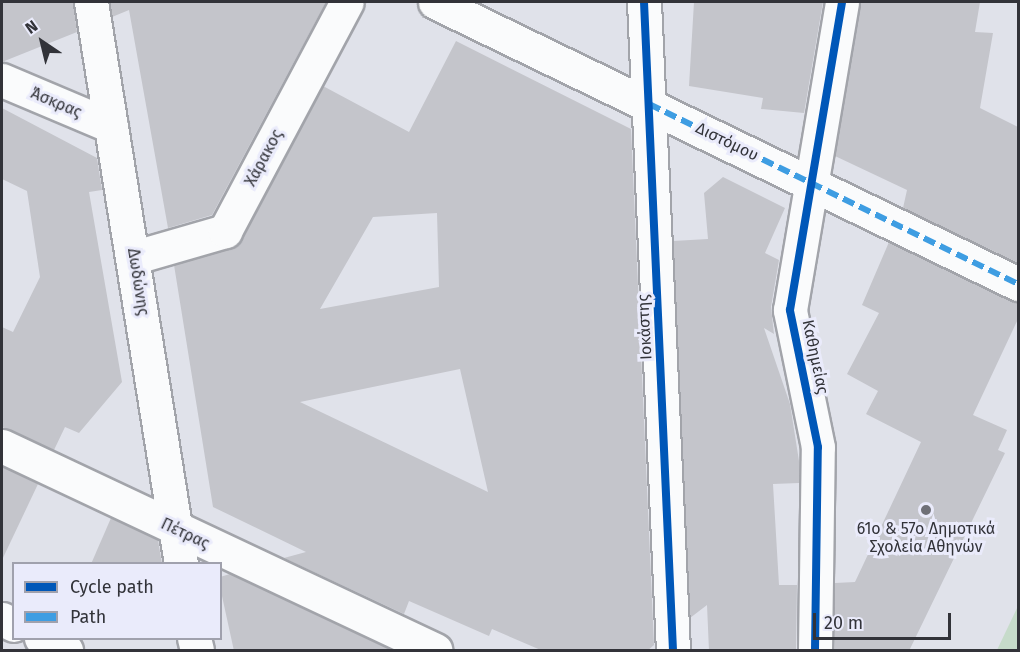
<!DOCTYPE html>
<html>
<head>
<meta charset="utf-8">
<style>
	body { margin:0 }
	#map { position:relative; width:1020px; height:652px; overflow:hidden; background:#e0e2ea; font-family:"Fira Sans",sans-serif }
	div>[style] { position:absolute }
	.green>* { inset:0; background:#c6dbca }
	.building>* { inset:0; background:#c4c5cb }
	.roads { filter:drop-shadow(2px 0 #a2a4aa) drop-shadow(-2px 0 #a2a4aa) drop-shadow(0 2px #a2a4aa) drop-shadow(0 -2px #a2a4aa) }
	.street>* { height:33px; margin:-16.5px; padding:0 16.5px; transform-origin:16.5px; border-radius:16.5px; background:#fafbfc }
	.secondary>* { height:33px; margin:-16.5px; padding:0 16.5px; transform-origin:16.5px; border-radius:16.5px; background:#fafbfc }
	.quiet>* { height:6px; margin-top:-3px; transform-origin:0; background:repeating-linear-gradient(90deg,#3e9de2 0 12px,transparent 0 18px) }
	.cycleway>* { height:8px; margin:-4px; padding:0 4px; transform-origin:4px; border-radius:4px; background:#0057b8 }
	.dots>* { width:16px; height:16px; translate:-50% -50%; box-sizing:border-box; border:3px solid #eaebfb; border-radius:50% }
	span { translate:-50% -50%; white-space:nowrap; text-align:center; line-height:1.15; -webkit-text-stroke:6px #eaebfb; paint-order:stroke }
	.street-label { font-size:16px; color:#323339 }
	.poi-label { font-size:16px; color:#323339 }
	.frame { position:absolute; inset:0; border:3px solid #323339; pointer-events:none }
	.legend { position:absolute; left:12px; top:562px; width:210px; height:78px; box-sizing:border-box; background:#eaebfb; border:2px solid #a0a1ad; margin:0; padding:8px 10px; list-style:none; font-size:18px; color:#323339 }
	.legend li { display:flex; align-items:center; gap:12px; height:30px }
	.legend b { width:30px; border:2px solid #a0a1ad }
	.north { position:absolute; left:12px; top:12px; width:60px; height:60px; -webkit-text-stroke:4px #eaebfb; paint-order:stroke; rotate:325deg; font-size:16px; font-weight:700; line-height:24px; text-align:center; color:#323339 }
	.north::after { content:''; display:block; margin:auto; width:21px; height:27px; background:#323339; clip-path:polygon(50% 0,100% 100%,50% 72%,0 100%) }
	.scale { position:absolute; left:813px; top:613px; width:138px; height:27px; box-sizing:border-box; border:3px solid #323339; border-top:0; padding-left:8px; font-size:18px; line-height:21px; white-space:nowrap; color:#323339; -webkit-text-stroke:4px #eaebfb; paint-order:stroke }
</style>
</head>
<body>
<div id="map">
	<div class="green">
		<div style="clip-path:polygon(1018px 606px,1018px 650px,997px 650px)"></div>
	</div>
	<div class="building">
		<div style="clip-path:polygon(2px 2px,73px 2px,77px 32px,2px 62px)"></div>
		<div style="clip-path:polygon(110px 2px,326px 2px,212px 215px,168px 228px,129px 10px,112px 17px)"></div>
		<div style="clip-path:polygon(694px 2px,823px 2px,804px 113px,761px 109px,763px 98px,689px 86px)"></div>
		<div style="clip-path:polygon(860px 2px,980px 2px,975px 32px,993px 33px,980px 108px,1018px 127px,1018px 263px,903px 208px,907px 190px,835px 156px)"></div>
		<div style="clip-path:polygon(evenodd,456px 41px,631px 129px,654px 645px,647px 651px,543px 651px,492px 629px,489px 636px,409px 601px,404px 614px,284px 558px,306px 552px,213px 507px,174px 265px,237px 245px,323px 86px,409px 132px,456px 41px,437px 213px,439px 287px,320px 309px,373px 217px,437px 213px,456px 41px,460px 369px,488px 492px,300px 402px,460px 369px)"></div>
		<div style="clip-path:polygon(2px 108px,97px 158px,102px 190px,89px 192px,122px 382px,79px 433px,65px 427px,54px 450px,2px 427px,2px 327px,13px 332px,40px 277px,27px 191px,2px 179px)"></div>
		<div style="clip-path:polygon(723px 177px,785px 208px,765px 253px,779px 260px,771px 307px,774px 334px,764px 328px,790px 404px,799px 461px,799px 483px,773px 484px,779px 585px,797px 585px,796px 651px,709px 651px,707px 605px,690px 618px,673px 241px,708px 239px,704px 193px)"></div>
		<div style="clip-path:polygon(889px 242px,1018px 303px,1018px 319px,973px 415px,1007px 430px,998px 450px,1005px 453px,909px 651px,834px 651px,835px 583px,855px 582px,921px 442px,866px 414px,878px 391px,847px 374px,879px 313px,862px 305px)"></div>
		<div style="clip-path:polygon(2px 466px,38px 484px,2px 560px)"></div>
		<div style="clip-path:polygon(111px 518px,158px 540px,162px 564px,91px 564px)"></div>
		<div style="clip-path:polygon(230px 574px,389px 649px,388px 651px,234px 651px,220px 587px,220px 577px)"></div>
	</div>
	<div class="roads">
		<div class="street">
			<div style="left:435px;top:2px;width:648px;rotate:25.81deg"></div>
			<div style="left:644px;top:2px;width:649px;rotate:87.44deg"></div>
			<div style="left:2px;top:80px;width:118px;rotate:22.9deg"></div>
			<div style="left:135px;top:257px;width:94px;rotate:-16.1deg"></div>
			<div style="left:225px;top:231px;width:259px;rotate:-62deg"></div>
			<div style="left:2px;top:446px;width:479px;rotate:25.2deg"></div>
			<div style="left:2px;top:619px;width:13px;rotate:27deg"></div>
			<div style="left:41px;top:638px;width:28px;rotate:26deg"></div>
			<div style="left:815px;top:650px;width:203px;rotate:-89.2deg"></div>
			<div style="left:818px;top:447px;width:140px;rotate:-101.6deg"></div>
			<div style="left:790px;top:310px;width:312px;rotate:-80.4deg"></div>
		</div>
		<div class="secondary">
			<div style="left:91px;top:2px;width:569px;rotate:80.9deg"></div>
			<div style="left:194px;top:638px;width:12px;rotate:76deg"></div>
		</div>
	</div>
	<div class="quiet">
		<div style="left:649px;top:104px;width:411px;rotate:26deg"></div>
	</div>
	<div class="cycleway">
		<div style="left:644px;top:2px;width:649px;rotate:87.44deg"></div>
		<div style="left:815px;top:650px;width:203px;rotate:-89.2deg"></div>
		<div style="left:818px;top:447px;width:140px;rotate:-101.6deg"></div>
		<div style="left:790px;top:310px;width:312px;rotate:-80.4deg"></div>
	</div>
	<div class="dots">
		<div style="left:926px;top:510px;background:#6f7077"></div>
	</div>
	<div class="street-label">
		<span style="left:56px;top:103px;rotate:23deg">Άσκρας</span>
		<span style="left:727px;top:142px;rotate:26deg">Διστόμου</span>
		<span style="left:264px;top:158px;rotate:-62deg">Χάρακος</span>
		<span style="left:138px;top:282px;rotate:81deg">Δωδώνης</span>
		<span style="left:645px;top:327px;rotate:-93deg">Ιοκάστης</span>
		<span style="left:815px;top:357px;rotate:78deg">Καθημείας</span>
		<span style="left:185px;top:534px;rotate:25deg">Πέτρας</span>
	</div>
	<div class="poi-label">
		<span style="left:926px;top:538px">61ο &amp; 57ο Δημοτικά<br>Σχολεία Αθηνών</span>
	</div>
	<div class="frame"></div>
	<ul class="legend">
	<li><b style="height:8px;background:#0057b8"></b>Cycle path</li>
	<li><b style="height:8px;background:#3e9de2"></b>Path</li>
	</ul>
	<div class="north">N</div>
	<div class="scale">20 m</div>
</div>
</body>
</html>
